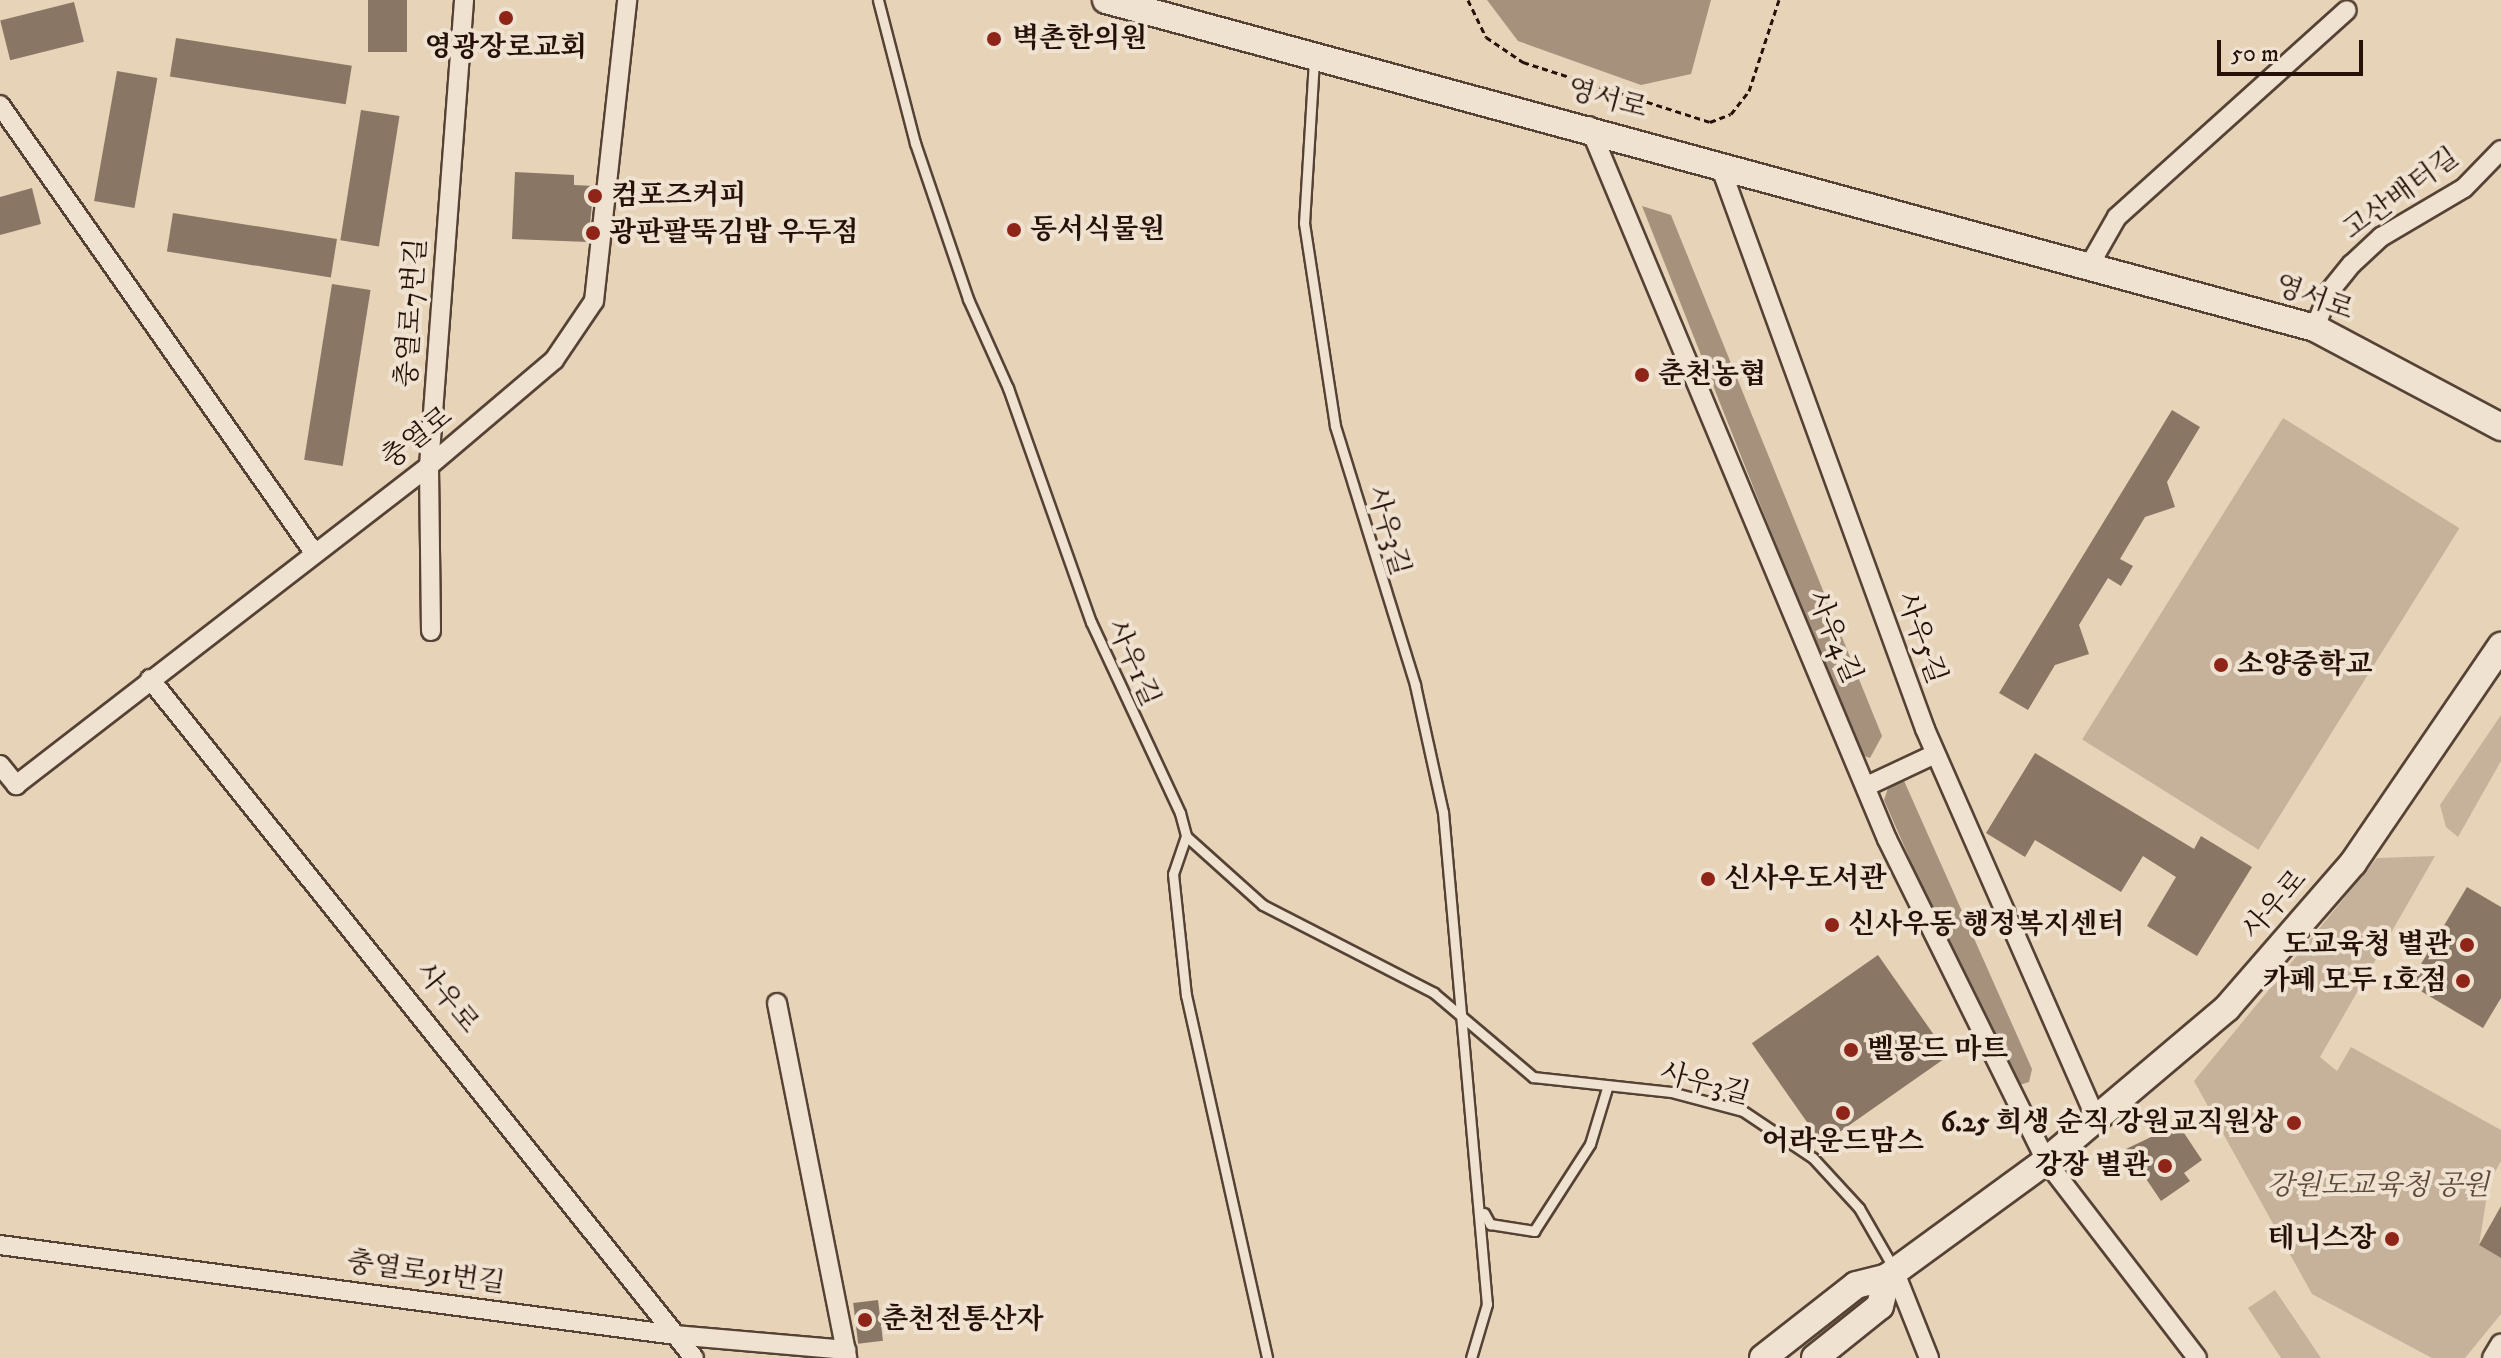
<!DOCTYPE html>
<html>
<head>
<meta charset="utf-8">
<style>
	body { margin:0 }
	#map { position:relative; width:2501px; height:1358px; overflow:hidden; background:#e7d3b8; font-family:"IM FELL DW Pica","Noto Serif KR",serif }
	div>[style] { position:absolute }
	.green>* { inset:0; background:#c6b29a; transform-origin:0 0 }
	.water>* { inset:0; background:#a5917c }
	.building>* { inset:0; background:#8a7664; transform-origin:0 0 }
	.path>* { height:3px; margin-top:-1.5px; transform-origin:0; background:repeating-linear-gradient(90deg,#261109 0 6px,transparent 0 10px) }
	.roads { filter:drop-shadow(2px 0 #564235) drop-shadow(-2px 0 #564235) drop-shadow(0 2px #564235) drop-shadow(0 -2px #564235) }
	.lane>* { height:9px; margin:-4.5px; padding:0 4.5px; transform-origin:4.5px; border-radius:4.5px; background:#efe2d1 }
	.street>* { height:18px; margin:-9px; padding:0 9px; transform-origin:9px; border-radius:9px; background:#efe2d1 }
	.secondary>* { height:26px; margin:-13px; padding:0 13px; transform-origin:13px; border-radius:13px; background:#efe2d1 }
	.dots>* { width:22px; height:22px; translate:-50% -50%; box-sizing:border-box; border:4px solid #efe2d1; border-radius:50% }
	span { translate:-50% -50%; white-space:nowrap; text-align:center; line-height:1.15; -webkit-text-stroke:8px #efe2d1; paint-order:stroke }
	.poi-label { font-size:28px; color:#261109; font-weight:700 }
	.left { translate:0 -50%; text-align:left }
	.right { translate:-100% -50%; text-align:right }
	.street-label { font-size:28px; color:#261109 }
	.park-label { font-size:28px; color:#5e493c; font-style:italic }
	.scale { position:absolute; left:2217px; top:40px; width:146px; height:36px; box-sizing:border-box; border:4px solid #261109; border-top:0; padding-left:10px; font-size:24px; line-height:28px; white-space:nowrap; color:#261109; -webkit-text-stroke:6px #efe2d1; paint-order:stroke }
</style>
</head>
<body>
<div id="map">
	<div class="green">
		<div style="left:2283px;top:418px;width:208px;height:379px;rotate:32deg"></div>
		<div style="clip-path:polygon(2501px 715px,2501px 761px,2458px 837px,2446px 827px,2440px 805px)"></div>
		<div style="clip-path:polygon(2435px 856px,2320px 1057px,2337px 1071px,2351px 1047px,2501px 1130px,2501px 1161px,2489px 1183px,2479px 1245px,2501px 1258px,2501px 1314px,2465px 1358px,2432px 1358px,2312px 1294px,2194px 1081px,2377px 858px)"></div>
		<div style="clip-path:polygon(2275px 1290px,2321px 1358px,2281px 1358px,2248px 1308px)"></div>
	</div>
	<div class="water">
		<div style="clip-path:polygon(1487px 0,1711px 0,1691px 74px,1641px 85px,1518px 41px)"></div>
		<div style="clip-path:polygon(1642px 206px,1671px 215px,1882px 736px,1870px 758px,1859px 754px)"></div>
		<div style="clip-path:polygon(1901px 774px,2032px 1069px,2029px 1082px,2010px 1088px,1884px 800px,1891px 779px)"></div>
	</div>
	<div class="building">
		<div style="left:368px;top:0;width:39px;height:52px"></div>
		<div style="left:74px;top:2px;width:41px;height:76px;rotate:76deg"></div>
		<div style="left:176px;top:38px;width:178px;height:39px;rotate:9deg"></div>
		<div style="left:117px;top:71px;width:41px;height:132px;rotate:10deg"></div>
		<div style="left:361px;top:110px;width:39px;height:132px;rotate:9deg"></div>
		<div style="clip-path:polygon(515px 172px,574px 175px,574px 185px,594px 186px,588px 242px,512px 239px)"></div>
		<div style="clip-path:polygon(32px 188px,41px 224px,0 235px,0 197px)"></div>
		<div style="left:173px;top:213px;width:166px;height:39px;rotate:9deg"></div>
		<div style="left:332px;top:284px;width:39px;height:178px;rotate:9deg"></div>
		<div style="clip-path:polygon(2172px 410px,2200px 427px,2167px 482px,2175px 507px,2145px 517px,2120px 559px,2133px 566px,2121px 586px,2108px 578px,2079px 625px,2089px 654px,2055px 665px,2028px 710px,1999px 693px)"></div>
		<div style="clip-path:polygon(2035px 753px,2194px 849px,2201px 836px,2252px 867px,2197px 956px,2147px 926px,2176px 877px,2143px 856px,2121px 892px,2035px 840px,2025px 857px,1986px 833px)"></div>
		<div style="clip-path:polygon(2467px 887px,2501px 907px,2501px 998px,2483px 1028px,2409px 984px)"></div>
		<div style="left:1878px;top:955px;width:123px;height:154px;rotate:55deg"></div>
		<div style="clip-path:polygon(2178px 1124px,2202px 1160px,2184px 1173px,2190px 1181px,2161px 1201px,2126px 1149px)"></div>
		<div style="clip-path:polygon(2501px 1206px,2501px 1258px,2479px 1245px)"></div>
		<div style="left:878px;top:1300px;width:41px;height:25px;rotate:83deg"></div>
	</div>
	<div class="path">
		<div style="left:1468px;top:0;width:41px;rotate:64.1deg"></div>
		<div style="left:1486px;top:37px;width:45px;rotate:34deg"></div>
		<div style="left:1523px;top:62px;width:196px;rotate:17.8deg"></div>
		<div style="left:1710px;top:122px;width:22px;rotate:-21deg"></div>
		<div style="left:1731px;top:114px;width:29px;rotate:-52deg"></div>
		<div style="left:1749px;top:91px;width:96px;rotate:-71.8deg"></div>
	</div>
	<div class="roads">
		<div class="lane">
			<div style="left:878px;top:0;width:148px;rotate:75.5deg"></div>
			<div style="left:915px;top:143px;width:165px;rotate:71.2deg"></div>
			<div style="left:968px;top:299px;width:98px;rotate:65.8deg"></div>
			<div style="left:1008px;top:388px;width:248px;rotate:70.5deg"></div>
			<div style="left:1091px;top:622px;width:211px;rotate:65deg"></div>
			<div style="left:1180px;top:813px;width:24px;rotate:75deg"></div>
			<div style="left:1186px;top:836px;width:40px;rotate:108.9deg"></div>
			<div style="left:1173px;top:874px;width:122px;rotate:83.9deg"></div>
			<div style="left:1186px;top:995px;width:372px;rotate:77.4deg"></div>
			<div style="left:1314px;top:60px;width:163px;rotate:93.5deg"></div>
			<div style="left:1304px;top:223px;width:205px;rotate:81.3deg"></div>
			<div style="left:1335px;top:426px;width:271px;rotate:72.8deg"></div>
			<div style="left:1415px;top:685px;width:130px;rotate:77.6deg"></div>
			<div style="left:1443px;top:812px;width:494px;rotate:84.9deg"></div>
			<div style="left:1487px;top:1304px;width:56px;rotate:106.5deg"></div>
			<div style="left:1186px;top:836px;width:103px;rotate:41.9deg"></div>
			<div style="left:1263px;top:905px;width:192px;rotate:27.2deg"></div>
			<div style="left:1434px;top:993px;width:130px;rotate:40.3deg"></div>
			<div style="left:1533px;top:1077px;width:139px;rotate:6.2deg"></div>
			<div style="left:1671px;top:1092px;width:74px;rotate:14.8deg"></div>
			<div style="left:1743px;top:1111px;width:84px;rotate:33.9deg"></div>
			<div style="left:1813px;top:1158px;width:68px;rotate:47.4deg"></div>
			<div style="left:1859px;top:1208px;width:68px;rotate:60deg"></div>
			<div style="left:1484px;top:1213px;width:13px;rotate:61deg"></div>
			<div style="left:1490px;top:1224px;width:45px;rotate:9deg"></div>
			<div style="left:1534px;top:1231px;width:103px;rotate:-57.2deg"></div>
			<div style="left:1590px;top:1144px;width:59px;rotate:-73.1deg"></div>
		</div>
		<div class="street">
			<div style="left:0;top:105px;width:545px;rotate:54.94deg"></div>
			<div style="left:1589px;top:126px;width:773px;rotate:67.32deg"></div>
			<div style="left:1887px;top:839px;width:359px;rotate:63.7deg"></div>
			<div style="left:2046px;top:1161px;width:248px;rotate:52.5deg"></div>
			<div style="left:1719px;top:163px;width:602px;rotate:70deg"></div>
			<div style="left:1925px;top:729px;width:428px;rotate:66.3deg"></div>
			<div style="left:2089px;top:266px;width:56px;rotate:-60.3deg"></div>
			<div style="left:2117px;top:217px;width:309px;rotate:-42deg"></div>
			<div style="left:2315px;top:328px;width:39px;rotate:-69deg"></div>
			<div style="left:2329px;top:292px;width:36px;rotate:-51deg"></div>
			<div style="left:2352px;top:264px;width:40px;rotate:-43deg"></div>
			<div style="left:2381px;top:237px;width:96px;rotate:-30.6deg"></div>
			<div style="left:2464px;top:188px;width:53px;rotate:-45.8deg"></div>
			<div style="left:431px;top:631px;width:165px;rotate:-90.7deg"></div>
			<div style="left:429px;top:466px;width:467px;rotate:-85.7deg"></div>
			<div style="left:150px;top:679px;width:870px;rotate:51.3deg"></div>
			<div style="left:0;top:765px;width:26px;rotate:51deg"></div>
			<div style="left:16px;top:785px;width:522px;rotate:-37.68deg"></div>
			<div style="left:429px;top:466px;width:164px;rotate:-40.3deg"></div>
			<div style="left:554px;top:360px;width:71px;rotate:-55.9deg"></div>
			<div style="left:594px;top:301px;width:303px;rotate:-83.7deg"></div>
			<div style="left:1867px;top:786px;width:75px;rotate:-25.2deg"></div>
			<div style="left:777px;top:1003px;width:362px;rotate:78.8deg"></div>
			<div style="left:0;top:1245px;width:681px;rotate:7.59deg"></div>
			<div style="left:675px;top:1335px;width:172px;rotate:5deg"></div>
			<div style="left:1894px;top:1270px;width:95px;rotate:68.3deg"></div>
			<div style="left:2492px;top:1358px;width:17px;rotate:-59deg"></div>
		</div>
		<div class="secondary">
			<div style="left:1106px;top:0;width:1253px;rotate:15.18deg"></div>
			<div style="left:2315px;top:328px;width:211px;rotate:28deg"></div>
			<div style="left:1763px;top:1358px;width:118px;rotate:-38.1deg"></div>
			<div style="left:1856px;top:1285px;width:32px;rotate:-14deg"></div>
			<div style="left:1887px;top:1277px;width:197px;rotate:-36.1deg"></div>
			<div style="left:2046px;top:1161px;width:237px;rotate:-40.2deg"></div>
			<div style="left:2227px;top:1008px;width:192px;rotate:-49deg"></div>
			<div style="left:2353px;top:863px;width:263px;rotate:-55.7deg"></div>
			<div style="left:1815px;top:1358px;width:83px;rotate:-38.7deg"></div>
			<div style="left:1880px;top:1306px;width:30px;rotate:-76deg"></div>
		</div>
	</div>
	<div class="dots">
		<div style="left:506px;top:18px;background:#8f2418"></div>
		<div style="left:994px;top:39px;background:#8f2418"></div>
		<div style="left:595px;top:196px;background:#8f2418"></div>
		<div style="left:1014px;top:230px;background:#8f2418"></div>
		<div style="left:593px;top:233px;background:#8f2418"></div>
		<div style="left:1642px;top:375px;background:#8f2418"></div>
		<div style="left:2221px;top:665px;background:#8f2418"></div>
		<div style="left:1708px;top:879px;background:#8f2418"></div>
		<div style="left:1832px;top:925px;background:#8f2418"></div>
		<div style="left:2467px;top:945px;background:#8f2418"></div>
		<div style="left:2463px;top:981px;background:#8f2418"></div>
		<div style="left:1851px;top:1050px;background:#8f2418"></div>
		<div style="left:1843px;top:1113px;background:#8f2418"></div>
		<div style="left:2294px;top:1123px;background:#8f2418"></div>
		<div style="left:2165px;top:1166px;background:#8f2418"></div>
		<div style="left:2392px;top:1239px;background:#8f2418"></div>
		<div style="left:865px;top:1320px;background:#8f2418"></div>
	</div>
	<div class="poi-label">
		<span class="left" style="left:1012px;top:39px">벽촌한의원</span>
		<span style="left:506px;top:48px">영광장로교회</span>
		<span class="left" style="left:611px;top:196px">컴포즈커피</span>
		<span class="left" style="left:1030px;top:230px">동서식물원</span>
		<span class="left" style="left:609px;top:233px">광판팔뚝김밥 우두점</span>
		<span class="left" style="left:1658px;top:375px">춘천농협</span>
		<span class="left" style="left:2237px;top:665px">소양중학교</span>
		<span class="left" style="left:1724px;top:879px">신사우도서관</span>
		<span class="left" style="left:1848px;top:925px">신사우동 행정복지센터</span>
		<span class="right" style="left:2451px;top:945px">도교육청 별관</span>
		<span class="right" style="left:2447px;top:981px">카페 모두 1호점</span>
		<span class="left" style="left:1867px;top:1050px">벨몽드 마트</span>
		<span class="right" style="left:2278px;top:1123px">6.25 희생 순직 강원교직원상</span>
		<span style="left:1843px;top:1142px">어라운드맘스</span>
		<span class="right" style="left:2149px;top:1166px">강장 별관</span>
		<span class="right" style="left:2376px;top:1239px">테니스장</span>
		<span class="left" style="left:881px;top:1320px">춘천전통산자</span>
	</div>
	<div class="street-label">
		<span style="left:1607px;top:99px;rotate:15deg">영서로</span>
		<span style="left:2401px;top:194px;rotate:-36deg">고산배터길</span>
		<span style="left:2314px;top:298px;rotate:20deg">영서로</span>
		<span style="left:412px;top:313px;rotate:-86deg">충열로7번길</span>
		<span style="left:417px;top:438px;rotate:-38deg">충열로</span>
		<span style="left:1388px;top:531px;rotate:74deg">사우3길</span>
		<span style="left:1834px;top:637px;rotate:67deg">사우4길</span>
		<span style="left:1921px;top:638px;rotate:70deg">사우5길</span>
		<span style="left:1133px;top:663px;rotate:66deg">사우1길</span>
		<span style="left:2275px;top:905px;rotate:-49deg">사우로</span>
		<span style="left:447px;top:998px;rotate:51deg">사우로</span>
		<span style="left:1705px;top:1084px;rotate:15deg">사우3길</span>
		<span style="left:426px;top:1273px;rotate:8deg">충열로91번길</span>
	</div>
	<div class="park-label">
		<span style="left:2378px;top:1186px">강원도교육청 공원</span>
	</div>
	<div class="scale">50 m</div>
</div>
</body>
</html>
